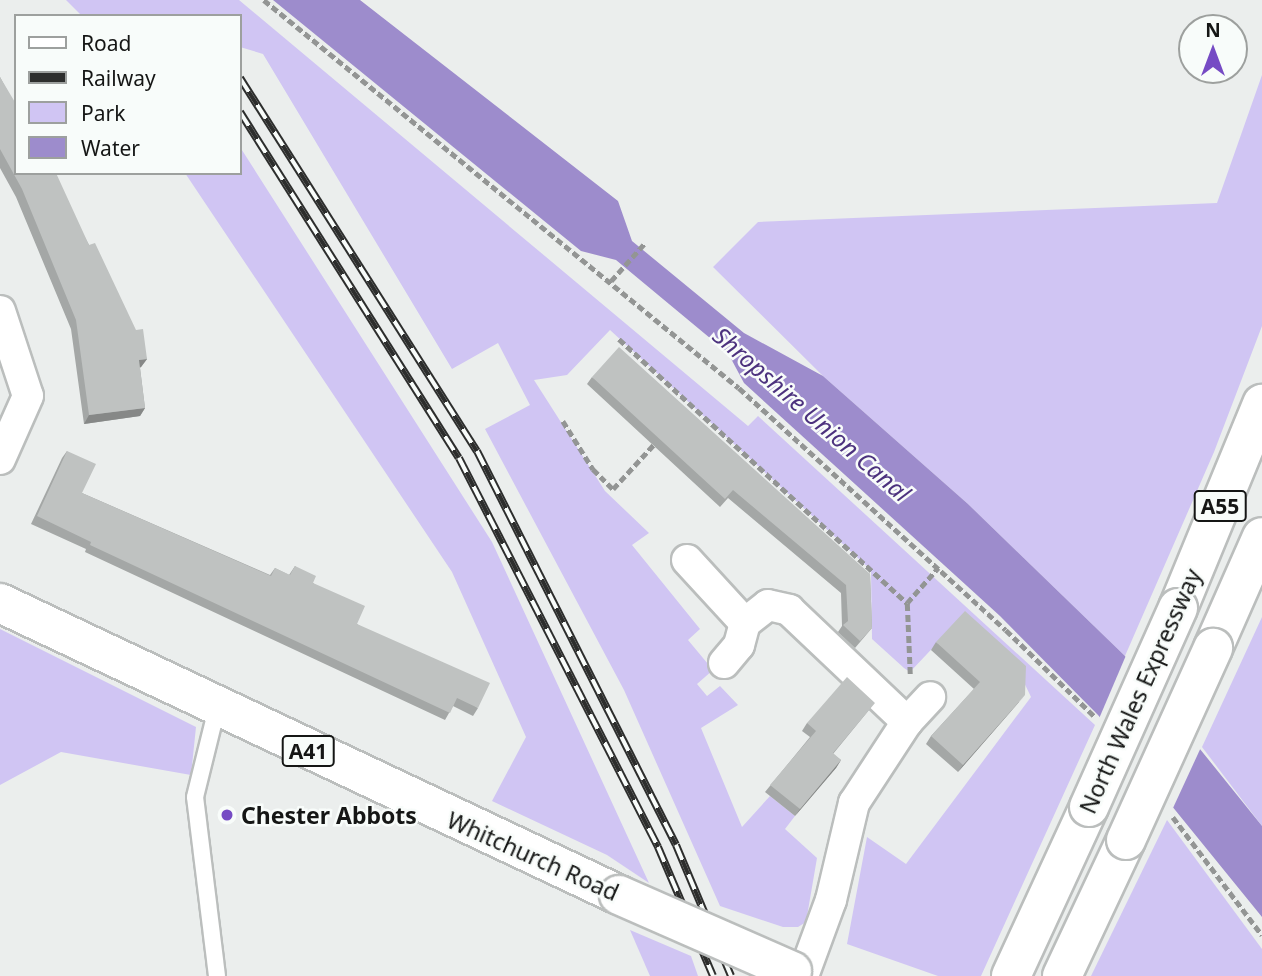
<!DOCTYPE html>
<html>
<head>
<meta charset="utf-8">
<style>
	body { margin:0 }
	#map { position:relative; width:1262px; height:976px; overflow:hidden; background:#ebeeed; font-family:"Noto Sans",sans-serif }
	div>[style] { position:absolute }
	.green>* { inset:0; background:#d0c5f3 }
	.water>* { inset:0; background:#9d8ccc }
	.pier>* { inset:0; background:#ebeeed }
	.path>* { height:4.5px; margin-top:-2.25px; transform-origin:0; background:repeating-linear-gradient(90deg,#939594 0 7px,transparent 0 10.5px) }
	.roads { filter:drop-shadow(2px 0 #bbbebd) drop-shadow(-2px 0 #bbbebd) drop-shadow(0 2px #bbbebd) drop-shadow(0 -2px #bbbebd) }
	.service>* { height:16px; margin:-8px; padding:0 8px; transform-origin:8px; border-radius:8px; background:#fff }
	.minor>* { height:30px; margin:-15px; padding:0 15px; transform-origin:15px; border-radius:15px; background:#fff }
	.trunk>* { height:38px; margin:-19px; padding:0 19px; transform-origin:19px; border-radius:19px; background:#fff }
	.rail>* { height:8px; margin-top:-4px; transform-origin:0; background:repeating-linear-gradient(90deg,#f8fcfa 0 16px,#2d2e2d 0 32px); box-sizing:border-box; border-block:2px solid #2d2e2d }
	.bridges { filter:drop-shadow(2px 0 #bbbebd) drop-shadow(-2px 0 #bbbebd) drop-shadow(0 2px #bbbebd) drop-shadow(0 -2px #bbbebd) }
	.trunk-bridge>* { height:38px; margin:-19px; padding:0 19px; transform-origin:19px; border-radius:19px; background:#fff }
	.wall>* { inset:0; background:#a4a7a6 }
	.shaded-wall>* { inset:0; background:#868887 }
	.building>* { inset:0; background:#bfc2c1 }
	.dots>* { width:19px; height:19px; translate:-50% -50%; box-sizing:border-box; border:4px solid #f8fcfa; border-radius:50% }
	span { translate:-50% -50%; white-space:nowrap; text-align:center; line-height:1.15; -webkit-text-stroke:5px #f8fcfa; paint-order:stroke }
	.shield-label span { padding:2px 5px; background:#f8fcfa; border:2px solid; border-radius:5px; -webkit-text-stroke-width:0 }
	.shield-label { font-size:21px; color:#151615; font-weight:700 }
	.street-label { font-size:23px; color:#151615 }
	.poi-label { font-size:23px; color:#151615; font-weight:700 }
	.left { translate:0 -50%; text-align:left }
	.water-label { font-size:24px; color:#4c327e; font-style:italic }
	.legend { position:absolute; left:14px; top:14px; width:228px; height:161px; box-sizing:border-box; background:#f8fcfa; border:2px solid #9da09e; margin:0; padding:9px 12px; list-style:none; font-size:21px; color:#151615 }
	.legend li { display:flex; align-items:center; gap:14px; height:35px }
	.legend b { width:35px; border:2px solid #9da09e }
	.north { position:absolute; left:1178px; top:14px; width:70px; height:70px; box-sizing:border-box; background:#f8fcfa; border:2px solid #9da09e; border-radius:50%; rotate:0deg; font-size:19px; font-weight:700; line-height:28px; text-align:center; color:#151615 }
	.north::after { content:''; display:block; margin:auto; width:24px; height:32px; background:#764bc4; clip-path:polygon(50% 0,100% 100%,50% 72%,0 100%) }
</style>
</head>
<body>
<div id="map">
	<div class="green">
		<div style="clip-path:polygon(66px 0,239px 0,748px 426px,758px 416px,1095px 725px,981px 976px,938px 976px,847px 944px,867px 837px,906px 864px,1031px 697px,1020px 674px,960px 619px,910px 672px,904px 668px,872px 639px,871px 570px,610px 330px,567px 375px,534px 380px,605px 491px,649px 533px,632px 545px,700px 629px,688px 640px,713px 670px,697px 684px,707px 696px,720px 686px,738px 705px,701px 728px,742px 827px,770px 796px,795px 816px,785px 829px,817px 858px,806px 922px,798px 927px,783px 927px,720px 906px,624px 690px,485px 429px,530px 405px,498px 343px,452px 369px,263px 54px,240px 47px,240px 16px,82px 16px)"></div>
		<div style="clip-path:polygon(1262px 75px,1262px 326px,1214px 452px,1125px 656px,968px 504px,823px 376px,713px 267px,758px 222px,1217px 203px)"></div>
		<div style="clip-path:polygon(240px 147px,492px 542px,649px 883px,607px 855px,492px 801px,526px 737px,452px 572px,185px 173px,240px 173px)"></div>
		<div style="clip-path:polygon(1262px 617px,1262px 826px,1202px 747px)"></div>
		<div style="clip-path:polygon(0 629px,196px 727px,191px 775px,61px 752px,0 785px)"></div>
		<div style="clip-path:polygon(1167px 820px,1262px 949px,1262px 976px,1091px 976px)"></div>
		<div style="clip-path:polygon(630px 930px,691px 956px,698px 976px,650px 976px)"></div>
	</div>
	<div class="water">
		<div style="clip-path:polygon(273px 0,360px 0,618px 201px,632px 241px,744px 333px,823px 376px,968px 504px,1125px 656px,1262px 826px,1262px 917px,1098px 715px,1000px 616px,744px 383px,728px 353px,616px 260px,581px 251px)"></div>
	</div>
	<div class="pier">
		<div style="clip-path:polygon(1127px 653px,1203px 743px,1173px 808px,1098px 721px)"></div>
	</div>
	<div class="path">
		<div style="left:264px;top:0;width:613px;rotate:39.24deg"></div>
		<div style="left:739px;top:388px;width:360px;rotate:42.2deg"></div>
		<div style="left:1006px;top:630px;width:124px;rotate:44.3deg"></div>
		<div style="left:611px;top:281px;width:50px;rotate:-48.3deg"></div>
		<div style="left:619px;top:339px;width:391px;rotate:42.5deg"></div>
		<div style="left:563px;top:421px;width:57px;rotate:58deg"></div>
		<div style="left:593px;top:469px;width:28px;rotate:45deg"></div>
		<div style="left:613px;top:489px;width:65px;rotate:-47.5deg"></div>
		<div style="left:910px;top:674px;width:71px;rotate:-92.4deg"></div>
		<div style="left:907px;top:603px;width:47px;rotate:-48.5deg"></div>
		<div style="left:1173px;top:817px;width:148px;rotate:53deg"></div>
	</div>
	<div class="roads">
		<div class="service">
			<div style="left:217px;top:976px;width:180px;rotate:-97deg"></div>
			<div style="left:195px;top:797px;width:92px;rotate:-76.1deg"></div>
		</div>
		<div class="minor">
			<div style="left:0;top:311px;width:89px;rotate:71.8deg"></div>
			<div style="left:28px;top:396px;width:69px;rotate:114deg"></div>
			<div style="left:687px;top:560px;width:86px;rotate:47.4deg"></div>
			<div style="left:745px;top:623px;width:29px;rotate:-38deg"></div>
			<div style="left:768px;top:605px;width:22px;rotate:13deg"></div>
			<div style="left:789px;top:610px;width:163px;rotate:43.5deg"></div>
			<div style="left:724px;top:663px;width:23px;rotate:-50deg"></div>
			<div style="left:739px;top:645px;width:23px;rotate:-75deg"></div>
			<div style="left:803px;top:976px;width:81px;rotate:-69.8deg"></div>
			<div style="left:831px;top:900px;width:100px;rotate:-76.7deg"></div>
			<div style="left:854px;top:803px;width:97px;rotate:-56.8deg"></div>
			<div style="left:907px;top:722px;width:34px;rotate:-47deg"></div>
		</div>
		<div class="trunk">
			<div style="left:0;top:603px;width:684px;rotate:25.25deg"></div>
			<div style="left:1178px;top:608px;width:221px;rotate:-67.6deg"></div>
			<div style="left:1213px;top:648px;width:121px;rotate:-66.2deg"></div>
			<div style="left:1011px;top:976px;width:186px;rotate:-65.2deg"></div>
			<div style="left:1062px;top:976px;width:150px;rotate:-64.8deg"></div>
		</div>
	</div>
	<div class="rail">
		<div style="left:240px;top:78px;width:442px;rotate:57.6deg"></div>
		<div style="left:477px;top:451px;width:441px;rotate:63.2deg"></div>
		<div style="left:676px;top:845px;width:142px;rotate:67.2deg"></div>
		<div style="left:240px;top:112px;width:409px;rotate:57.7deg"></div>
		<div style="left:459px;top:458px;width:437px;rotate:62.9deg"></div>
		<div style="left:658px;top:847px;width:140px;rotate:66.9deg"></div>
	</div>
	<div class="bridges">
		<div class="trunk-bridge">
			<div style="left:1089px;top:807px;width:218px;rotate:-65.9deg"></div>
			<div style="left:1126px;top:840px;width:211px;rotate:-65.6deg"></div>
			<div style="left:619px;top:895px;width:189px;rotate:23.7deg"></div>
		</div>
	</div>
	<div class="wall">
		<div style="clip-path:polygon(0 77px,89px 245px,147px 359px,141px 367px,140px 368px,145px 408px,140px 416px,84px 424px,71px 329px,16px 197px,0 168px)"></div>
		<div style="clip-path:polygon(592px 377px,870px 574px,872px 628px,855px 648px,838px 632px,842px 626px,841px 593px,728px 498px,720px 507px,587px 384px)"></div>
		<div style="clip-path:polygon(67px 451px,82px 493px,270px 575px,275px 568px,289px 575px,295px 566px,357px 624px,478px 708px,473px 716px,453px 706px,445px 720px,85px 552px,86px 549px,31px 524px,62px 458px)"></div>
		<div style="clip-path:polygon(936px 642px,1019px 702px,958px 772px,926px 744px,931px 736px,974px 689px,931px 650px)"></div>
		<div style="clip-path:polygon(869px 710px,833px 754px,841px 760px,836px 768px,795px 816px,765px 792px,810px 737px,802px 731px,807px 723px)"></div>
	</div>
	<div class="shaded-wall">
		<div style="clip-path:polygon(147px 359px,141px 367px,133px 368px,139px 360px)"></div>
		<div style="clip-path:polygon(145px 408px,140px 416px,84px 424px,89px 415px)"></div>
		<div style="clip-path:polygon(1025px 695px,1019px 702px,958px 772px,963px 765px)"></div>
		<div style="clip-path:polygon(841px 760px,836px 768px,795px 816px,800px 809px)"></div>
	</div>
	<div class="building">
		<div style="clip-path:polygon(0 77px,16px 104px,16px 173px,56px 173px,89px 245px,95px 243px,136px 330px,143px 329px,147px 359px,139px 360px,145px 408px,89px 415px,76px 320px,22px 189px,0 149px)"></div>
		<div style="clip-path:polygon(619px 347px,870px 574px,872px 628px,860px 641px,843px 625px,848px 621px,846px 585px,733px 490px,725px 499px,592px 377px)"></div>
		<div style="clip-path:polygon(67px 451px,96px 464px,82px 493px,271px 576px,275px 568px,290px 575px,295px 566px,316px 576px,313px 583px,365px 606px,357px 624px,490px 683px,478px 708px,457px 698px,450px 713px,90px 545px,91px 542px,37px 516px)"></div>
		<div style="clip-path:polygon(965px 611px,1026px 666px,1025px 695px,963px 765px,931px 736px,980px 682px,936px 642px)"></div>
		<div style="clip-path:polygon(847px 677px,875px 703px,833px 753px,841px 760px,800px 809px,770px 785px,816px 731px,807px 723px)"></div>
	</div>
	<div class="dots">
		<div style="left:227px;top:815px;background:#764bc4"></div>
	</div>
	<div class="shield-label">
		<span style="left:1220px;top:506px">A55</span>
		<span style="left:308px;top:751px">A41</span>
	</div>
	<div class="street-label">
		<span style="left:1140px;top:691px;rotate:-66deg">North Wales Expressway</span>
		<span style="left:533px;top:856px;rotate:24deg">Whitchurch Road</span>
	</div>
	<div class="poi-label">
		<span class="left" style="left:241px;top:815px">Chester Abbots</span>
	</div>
	<div class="water-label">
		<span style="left:812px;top:414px;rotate:41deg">Shropshire Union Canal</span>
	</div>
	<ul class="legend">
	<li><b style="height:9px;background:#fff"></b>Road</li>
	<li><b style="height:9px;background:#2d2e2d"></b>Railway</li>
	<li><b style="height:19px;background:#d0c5f3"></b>Park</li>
	<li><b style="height:19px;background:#9d8ccc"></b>Water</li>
	</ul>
	<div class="north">N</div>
</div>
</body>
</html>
